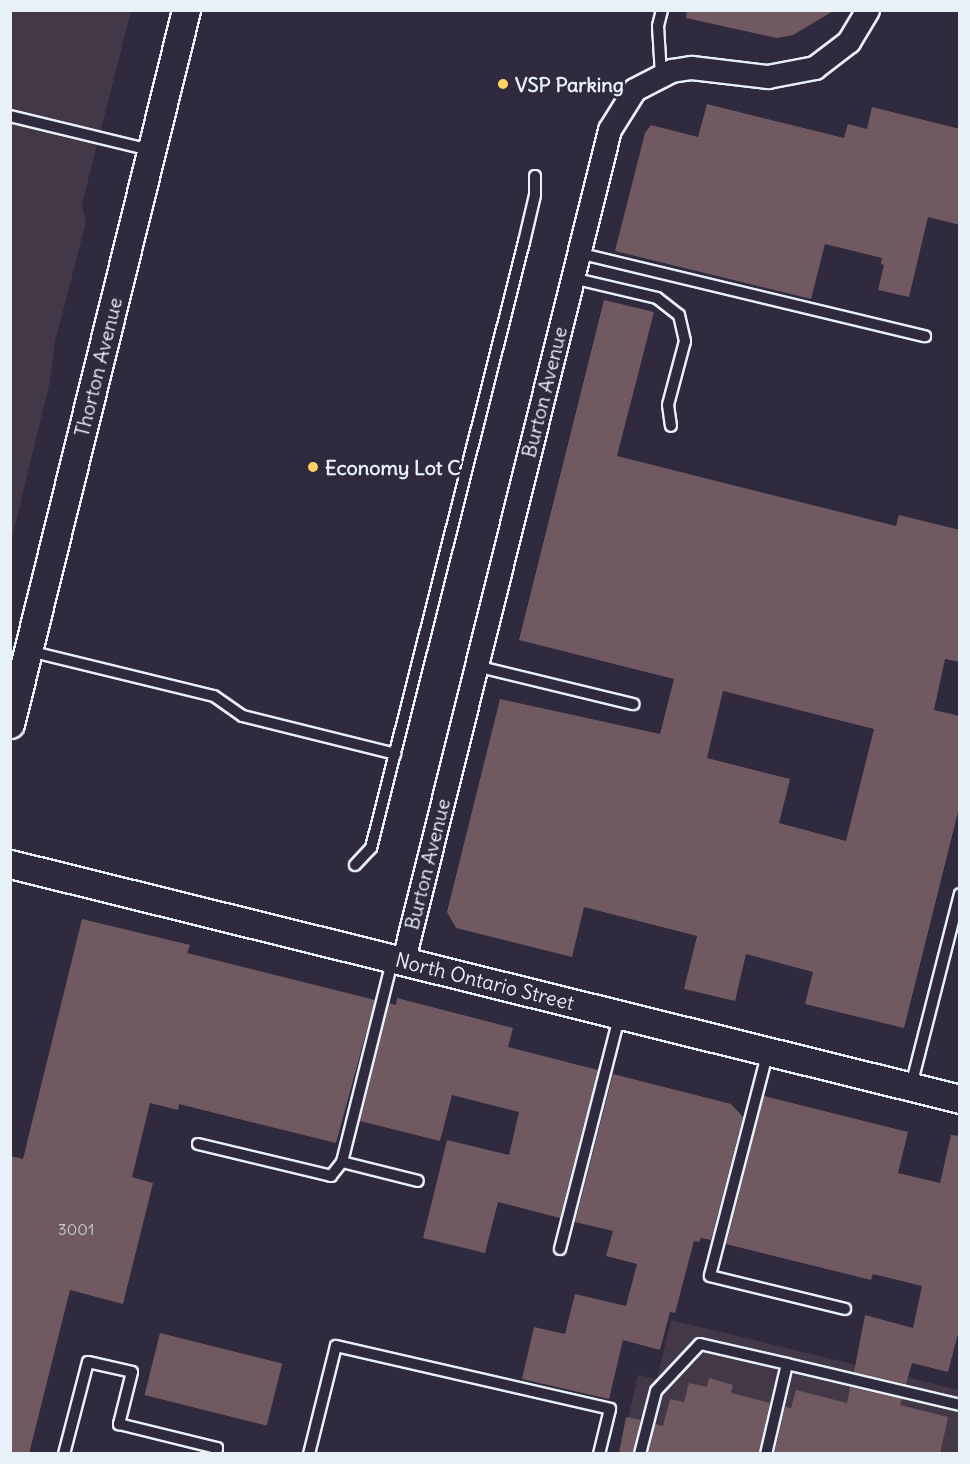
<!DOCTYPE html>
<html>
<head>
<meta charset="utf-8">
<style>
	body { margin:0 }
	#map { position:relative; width:970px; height:1464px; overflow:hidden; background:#2f2a3d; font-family:Delius,sans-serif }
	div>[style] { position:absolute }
	.built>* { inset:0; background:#423848 }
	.building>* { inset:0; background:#705960; transform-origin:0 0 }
	.roads { filter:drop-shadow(2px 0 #e8f1f8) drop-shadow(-2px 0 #e8f1f8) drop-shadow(0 2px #e8f1f8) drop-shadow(0 -2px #e8f1f8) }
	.service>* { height:10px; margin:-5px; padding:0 5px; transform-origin:5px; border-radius:5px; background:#2f2a3d }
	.minor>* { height:22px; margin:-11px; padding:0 11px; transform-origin:11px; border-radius:11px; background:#2f2a3d }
	.tertiary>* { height:27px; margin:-13.5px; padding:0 13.5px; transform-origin:13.5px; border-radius:13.5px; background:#2f2a3d }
	.dots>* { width:16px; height:16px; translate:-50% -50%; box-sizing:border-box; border:3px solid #2f2a3d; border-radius:50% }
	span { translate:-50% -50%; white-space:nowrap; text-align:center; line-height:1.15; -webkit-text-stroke:5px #2f2a3d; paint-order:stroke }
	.number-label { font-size:16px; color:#cacbd2 }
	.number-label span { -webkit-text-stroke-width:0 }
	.poi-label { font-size:20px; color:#e8f1f8; font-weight:700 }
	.left { translate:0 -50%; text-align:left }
	.street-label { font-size:20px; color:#e8f1f8 }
	.frame { position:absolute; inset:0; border:12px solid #e8f1f8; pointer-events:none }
</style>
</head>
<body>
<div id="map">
	<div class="built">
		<div style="clip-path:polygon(11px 11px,131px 11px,82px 204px,86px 222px,55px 342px,50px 381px,11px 542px)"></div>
		<div style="clip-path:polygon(671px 1320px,959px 1390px,959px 1453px,620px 1454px,638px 1375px,657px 1379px)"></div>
	</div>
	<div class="building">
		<div style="clip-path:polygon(687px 10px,835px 10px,793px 35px,777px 38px,686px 18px)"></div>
		<div style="clip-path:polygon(707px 104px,844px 138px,848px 124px,867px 129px,872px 107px,960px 129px,960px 225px,928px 217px,909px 297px,878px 290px,884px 265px,881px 264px,882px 258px,825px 244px,811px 299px,615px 251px,645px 133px,651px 125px,698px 137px)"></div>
		<div style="clip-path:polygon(evenodd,604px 300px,654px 312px,617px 456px,896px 526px,899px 515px,960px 530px,960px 662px,945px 659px,934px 710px,960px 716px,960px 804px,904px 1028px,805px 1004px,813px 972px,746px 954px,735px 1001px,684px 989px,697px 936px,584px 907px,572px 957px,456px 928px,447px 912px,500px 699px,660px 734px,674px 679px,519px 640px,604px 300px,723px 691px,874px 729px,846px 841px,779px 823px,790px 779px,707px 758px,723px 691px)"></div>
		<div style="clip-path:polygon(82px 919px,190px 945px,187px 953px,375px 1000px,336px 1143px,179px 1104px,178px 1110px,150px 1103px,132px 1177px,153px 1183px,123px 1304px,70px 1290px,29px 1454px,10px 1454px,10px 1156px,23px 1159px)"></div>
		<div style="clip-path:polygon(397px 998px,513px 1028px,508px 1047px,598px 1070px,560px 1218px,498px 1202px,485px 1253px,423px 1238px,447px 1140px,509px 1155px,519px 1112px,452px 1095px,440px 1141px,360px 1121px,389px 1003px,396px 1005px)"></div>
		<div style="clip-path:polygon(613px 1074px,731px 1104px,743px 1117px,711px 1240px,701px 1238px,699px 1242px,694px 1241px,675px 1313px,670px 1312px,660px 1350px,623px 1340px,609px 1399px,522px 1379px,534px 1327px,565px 1334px,575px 1294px,626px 1306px,637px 1264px,606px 1256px,613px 1231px,575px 1222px)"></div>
		<div style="clip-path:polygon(764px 1096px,908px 1132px,898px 1173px,940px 1183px,951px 1135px,960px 1136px,960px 1326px,948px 1372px,912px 1363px,906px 1384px,854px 1372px,865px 1315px,913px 1328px,922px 1286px,873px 1274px,871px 1280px,726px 1244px)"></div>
		<div style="left:160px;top:1333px;width:126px;height:64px;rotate:14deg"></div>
		<div style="clip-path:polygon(709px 1378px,733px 1385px,731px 1393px,770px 1403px,759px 1454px,648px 1454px,655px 1424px,663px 1426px,670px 1399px,684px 1402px,689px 1383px,707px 1387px)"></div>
		<div style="clip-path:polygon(850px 1387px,902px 1399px,900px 1405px,948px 1417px,940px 1454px,774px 1454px,785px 1407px,791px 1408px,796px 1390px,847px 1403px)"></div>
		<div style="left:626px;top:1417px;width:15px;height:38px;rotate:11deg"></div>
	</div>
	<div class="roads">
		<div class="service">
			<div style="left:661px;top:75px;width:49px;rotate:-93.5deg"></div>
			<div style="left:658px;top:26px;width:16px;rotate:-76deg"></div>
			<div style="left:10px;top:116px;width:145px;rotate:13.6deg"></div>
			<div style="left:578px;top:253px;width:357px;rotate:13.5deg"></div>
			<div style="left:572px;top:278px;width:87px;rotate:13.2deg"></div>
			<div style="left:657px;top:298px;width:28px;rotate:38deg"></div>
			<div style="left:679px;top:315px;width:27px;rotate:77deg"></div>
			<div style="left:685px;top:341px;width:66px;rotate:104.9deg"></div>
			<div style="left:668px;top:405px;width:21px;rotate:82deg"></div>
			<div style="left:29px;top:651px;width:190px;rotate:13.7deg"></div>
			<div style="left:214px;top:696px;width:35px;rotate:35deg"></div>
			<div style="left:243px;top:716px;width:157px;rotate:14deg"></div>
			<div style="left:476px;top:666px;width:162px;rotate:13.6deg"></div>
			<div style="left:355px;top:865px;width:23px;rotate:-47deg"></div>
			<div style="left:371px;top:848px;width:625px;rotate:-75.83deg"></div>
			<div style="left:524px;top:242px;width:48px;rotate:-76.8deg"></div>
			<div style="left:535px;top:195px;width:19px;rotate:-90deg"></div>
			<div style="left:768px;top:1051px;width:232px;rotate:104.5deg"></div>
			<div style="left:710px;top:1276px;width:139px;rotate:13.7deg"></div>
			<div style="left:911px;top:1086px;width:198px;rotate:-75.7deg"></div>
			<div style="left:198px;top:1144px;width:137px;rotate:13.5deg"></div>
			<div style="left:331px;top:1176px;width:18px;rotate:-52deg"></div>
			<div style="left:342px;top:1162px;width:210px;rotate:-76deg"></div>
			<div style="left:342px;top:1162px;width:78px;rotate:14deg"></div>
			<div style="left:560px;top:1249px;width:243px;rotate:-75.7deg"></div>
			<div style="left:787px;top:1364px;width:178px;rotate:13.3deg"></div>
			<div style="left:64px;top:1454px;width:95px;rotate:-75.4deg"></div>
			<div style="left:88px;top:1362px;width:45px;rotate:12.8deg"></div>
			<div style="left:132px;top:1372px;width:54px;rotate:104deg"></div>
			<div style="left:119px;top:1424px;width:101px;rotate:13.8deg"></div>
			<div style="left:217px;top:1448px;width:6px;rotate:99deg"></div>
			<div style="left:309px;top:1454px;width:111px;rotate:-76deg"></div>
			<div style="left:336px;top:1346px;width:281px;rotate:12.9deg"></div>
			<div style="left:610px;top:1409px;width:46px;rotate:103.7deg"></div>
			<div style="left:640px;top:1454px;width:65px;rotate:-75.7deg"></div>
			<div style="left:656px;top:1391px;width:64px;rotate:-46.9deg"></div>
			<div style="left:700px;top:1344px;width:89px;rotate:12.9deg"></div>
			<div style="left:787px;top:1364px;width:92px;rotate:103.1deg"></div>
		</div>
		<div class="minor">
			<div style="left:404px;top:960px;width:855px;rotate:-76.06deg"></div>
			<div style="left:610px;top:130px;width:47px;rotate:-58deg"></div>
			<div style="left:635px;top:90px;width:42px;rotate:-27.2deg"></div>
			<div style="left:672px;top:71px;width:20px;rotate:-9deg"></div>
			<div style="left:692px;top:68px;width:77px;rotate:6.8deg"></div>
			<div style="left:768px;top:77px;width:48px;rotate:-10.8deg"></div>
			<div style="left:815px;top:68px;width:43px;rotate:-37.4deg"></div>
			<div style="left:849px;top:42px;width:37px;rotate:-59deg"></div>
		</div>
		<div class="tertiary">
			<div style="left:10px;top:724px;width:735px;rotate:-76.15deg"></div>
			<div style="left:10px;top:864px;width:979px;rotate:13.89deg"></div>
		</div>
	</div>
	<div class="dots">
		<div style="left:503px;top:84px;background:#ffd166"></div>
		<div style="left:313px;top:467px;background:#ffd166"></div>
	</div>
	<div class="number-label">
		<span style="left:76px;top:1229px">3001</span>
	</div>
	<div class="poi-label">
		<span class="left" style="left:515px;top:84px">VSP Parking</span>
		<span class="left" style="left:325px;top:467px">Economy Lot C</span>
	</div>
	<div class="street-label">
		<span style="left:98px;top:367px;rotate:-76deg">Thorton Avenue</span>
		<span style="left:544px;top:392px;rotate:-76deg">Burton Avenue</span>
		<span style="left:427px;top:864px;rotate:-76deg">Burton Avenue</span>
		<span style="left:485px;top:981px;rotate:14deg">North Ontario Street</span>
	</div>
	<div class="frame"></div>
</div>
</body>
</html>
